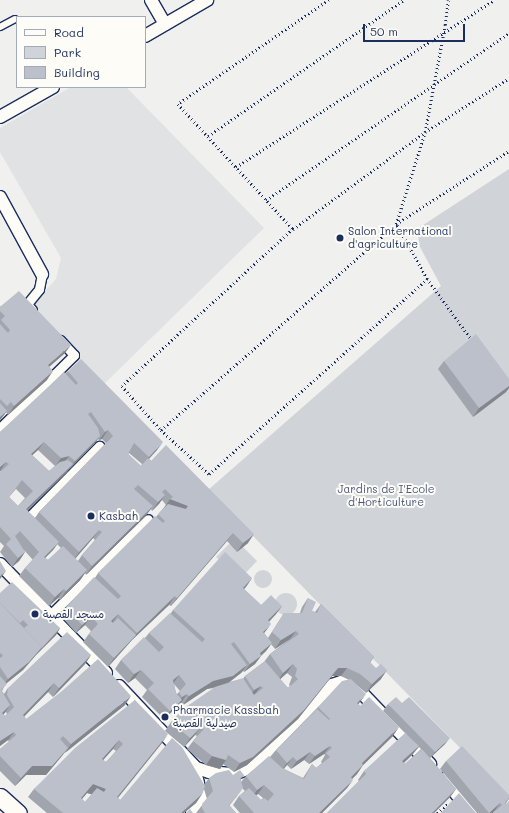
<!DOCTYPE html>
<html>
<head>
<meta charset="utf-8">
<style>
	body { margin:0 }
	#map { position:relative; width:509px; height:813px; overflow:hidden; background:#f0f0ee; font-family:Mali,"Playpen Sans Arabic",sans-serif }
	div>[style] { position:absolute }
	.built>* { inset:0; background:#e0e2e3 }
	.green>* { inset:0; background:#d0d3d8 }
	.round { border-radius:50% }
	.path>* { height:2.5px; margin-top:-1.25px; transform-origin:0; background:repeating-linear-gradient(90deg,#1b2f5e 0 1px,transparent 0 4px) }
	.roads { filter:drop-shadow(1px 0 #1b2f5e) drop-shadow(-1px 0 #1b2f5e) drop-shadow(0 1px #1b2f5e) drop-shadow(0 -1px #1b2f5e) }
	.service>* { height:6px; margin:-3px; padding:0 3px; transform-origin:3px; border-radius:3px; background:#fdfcf7 }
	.pedestrian>* { height:9px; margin:-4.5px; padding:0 4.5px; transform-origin:4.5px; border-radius:4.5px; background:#fdfcf7 }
	.minor>* { height:12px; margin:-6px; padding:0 6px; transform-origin:6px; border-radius:6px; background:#fdfcf7 }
	.secondary>* { height:17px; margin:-8.5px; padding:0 8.5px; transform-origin:8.5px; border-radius:8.5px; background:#fdfcf7 }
	.wall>* { inset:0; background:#a1a5ae }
	.shaded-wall>* { inset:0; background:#83868d }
	.building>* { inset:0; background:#bbc0ca }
	.dots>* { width:11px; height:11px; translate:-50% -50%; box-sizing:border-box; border:2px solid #fdfcf7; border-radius:50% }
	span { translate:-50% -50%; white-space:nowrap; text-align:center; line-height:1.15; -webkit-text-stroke:4px #fdfcf7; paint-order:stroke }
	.poi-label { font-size:11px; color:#1b2f5e }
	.left { translate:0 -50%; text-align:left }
	.park-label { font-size:11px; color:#48587c }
	.legend { position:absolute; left:16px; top:16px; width:130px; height:72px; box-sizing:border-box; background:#fdfcf7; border:1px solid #a3aaba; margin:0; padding:5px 7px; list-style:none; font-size:12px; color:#1b2f5e }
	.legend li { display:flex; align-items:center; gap:8px; height:20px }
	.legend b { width:20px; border:1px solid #a3aaba }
	.scale { position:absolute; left:363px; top:24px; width:102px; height:18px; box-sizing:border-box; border:2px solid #1b2f5e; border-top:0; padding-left:5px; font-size:12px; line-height:14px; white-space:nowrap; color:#1b2f5e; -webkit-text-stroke:3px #fdfcf7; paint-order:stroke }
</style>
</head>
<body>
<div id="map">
	<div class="built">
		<div style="clip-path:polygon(71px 87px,126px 87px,264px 228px,102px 386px,75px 360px,80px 354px,32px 306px,56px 279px,61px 258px,0 152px,0 128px)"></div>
	</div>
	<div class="green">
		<div style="clip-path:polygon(509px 169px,509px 798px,208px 490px,441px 286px,420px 247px,417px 229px)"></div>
		<div style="clip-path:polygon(229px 544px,243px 547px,257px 561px,239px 580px,216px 557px)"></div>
		<div class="round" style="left:254px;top:570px;width:18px;height:18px"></div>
		<div class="round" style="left:275px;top:593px;width:22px;height:22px"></div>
	</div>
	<div class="path">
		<div style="left:329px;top:0;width:183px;rotate:145.4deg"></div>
		<div style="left:178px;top:104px;width:170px;rotate:47.4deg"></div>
		<div style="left:293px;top:229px;width:164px;rotate:-36.3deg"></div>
		<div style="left:425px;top:132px;width:100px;rotate:-32.7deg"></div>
		<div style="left:208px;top:136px;width:239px;rotate:-34.8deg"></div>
		<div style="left:236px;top:167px;width:307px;rotate:-32.9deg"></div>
		<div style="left:266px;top:200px;width:295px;rotate:-34.5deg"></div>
		<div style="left:293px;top:229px;width:232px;rotate:137.4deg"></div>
		<div style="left:122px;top:386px;width:59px;rotate:48.4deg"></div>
		<div style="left:161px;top:430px;width:65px;rotate:42.5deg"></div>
		<div style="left:209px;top:474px;width:292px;rotate:-41.8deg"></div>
		<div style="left:472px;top:341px;width:77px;rotate:-126deg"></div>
		<div style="left:427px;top:279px;width:63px;rotate:-119.4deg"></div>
		<div style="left:396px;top:224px;width:135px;rotate:-32.9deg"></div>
		<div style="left:161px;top:430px;width:313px;rotate:-41.2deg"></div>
		<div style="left:396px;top:224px;width:96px;rotate:-72.5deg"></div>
		<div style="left:425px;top:132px;width:109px;rotate:-79.4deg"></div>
		<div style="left:445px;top:25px;width:25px;rotate:-83deg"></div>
		<div style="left:437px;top:813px;width:16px;rotate:-40deg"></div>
	</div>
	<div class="roads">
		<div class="service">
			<div style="left:0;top:27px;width:17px;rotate:-28deg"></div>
		</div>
		<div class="pedestrian">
			<div style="left:32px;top:310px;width:8px;rotate:-130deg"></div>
			<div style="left:27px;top:304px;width:19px;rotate:-51deg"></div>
			<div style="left:39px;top:289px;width:15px;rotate:-79deg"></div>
			<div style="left:0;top:428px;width:104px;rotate:-44.6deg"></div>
			<div style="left:74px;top:355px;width:21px;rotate:-133deg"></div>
			<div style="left:31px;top:523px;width:6px;rotate:-135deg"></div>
			<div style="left:27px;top:519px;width:103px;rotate:-45.4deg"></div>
			<div style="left:75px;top:568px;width:31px;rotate:45deg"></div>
			<div style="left:50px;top:615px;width:137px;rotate:-44.4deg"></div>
		</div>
		<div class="minor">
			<div style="left:151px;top:0;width:28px;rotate:60deg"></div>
			<div style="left:145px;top:36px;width:72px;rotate:-30.1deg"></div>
			<div style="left:0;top:117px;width:61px;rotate:-29.5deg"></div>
			<div style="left:0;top:197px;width:88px;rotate:61.4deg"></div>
			<div style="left:0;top:564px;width:152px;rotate:45.8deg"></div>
			<div style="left:119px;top:686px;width:112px;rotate:46.8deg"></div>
			<div style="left:196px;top:768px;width:14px;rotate:17deg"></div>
			<div style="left:209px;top:772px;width:25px;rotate:5deg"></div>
			<div style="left:234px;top:774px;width:17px;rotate:-21deg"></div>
			<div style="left:250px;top:768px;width:58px;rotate:-42.2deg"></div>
			<div style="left:293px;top:729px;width:59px;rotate:-48.4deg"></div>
			<div style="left:332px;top:685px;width:9px;rotate:-18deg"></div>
			<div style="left:341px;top:682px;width:20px;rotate:24deg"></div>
			<div style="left:359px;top:690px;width:103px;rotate:46.2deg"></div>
			<div style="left:444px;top:779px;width:44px;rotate:50.5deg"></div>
			<div style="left:192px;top:813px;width:17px;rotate:-54deg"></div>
			<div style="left:202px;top:799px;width:21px;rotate:-104deg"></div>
		</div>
		<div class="secondary">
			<div style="left:0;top:797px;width:24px;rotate:42deg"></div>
		</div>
	</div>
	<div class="wall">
		<div style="clip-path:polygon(0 306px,65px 353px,49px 367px,47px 380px,8px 415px,6px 412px,0 420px)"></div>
		<div style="clip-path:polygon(444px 361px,509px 379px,509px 388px,506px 392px,473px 417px,438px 369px)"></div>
		<div style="clip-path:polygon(evenodd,68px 371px,157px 450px,149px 459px,248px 543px,237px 552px,227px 541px,171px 606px,169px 605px,132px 640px,108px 667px,83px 642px,91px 631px,85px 625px,76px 633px,60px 615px,66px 607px,95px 578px,98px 573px,156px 517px,166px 505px,162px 500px,152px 511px,151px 509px,147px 514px,86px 575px,85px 573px,81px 579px,60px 600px,58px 598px,49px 606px,19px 576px,25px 568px,33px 560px,23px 549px,25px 552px,19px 561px,12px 567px,0 552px,4px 546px,0 542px,0 472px,1px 471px,0 471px,0 432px,65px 374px,68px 371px,98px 439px,99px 440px,102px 439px,106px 443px,39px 512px,35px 518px,27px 511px,67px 472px,69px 469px,94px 444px,98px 439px,68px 371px,38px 450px,55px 466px,49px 471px,32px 455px,38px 450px,68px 371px,129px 453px,142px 464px,141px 466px,128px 454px,129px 453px,68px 371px,16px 489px,25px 498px,18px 506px,9px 497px,16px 489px,68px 371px,93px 538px,95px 540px,82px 555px,78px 561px,75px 559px,93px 538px,68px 371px,57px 544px,61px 548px,48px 560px,45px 558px,53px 550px,57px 544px)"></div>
		<div style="clip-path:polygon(evenodd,252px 578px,244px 589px,261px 605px,282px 606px,276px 614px,269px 622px,264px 633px,268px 638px,284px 613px,300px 613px,302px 607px,308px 598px,312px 611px,315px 612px,321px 604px,374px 657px,370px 663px,381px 679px,366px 693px,353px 682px,360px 702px,358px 704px,393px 736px,363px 765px,357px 774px,352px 779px,347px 788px,322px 813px,240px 813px,233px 805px,239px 796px,245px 791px,242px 788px,229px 805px,236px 813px,196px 813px,207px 799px,204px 789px,202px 794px,196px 803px,184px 813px,47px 813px,28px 797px,34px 789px,135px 700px,162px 743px,118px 798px,120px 800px,204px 785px,209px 778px,233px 775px,244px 775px,241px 779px,241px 782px,246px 776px,270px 757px,276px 750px,318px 707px,349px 680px,341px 676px,332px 676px,298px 719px,247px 765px,234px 772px,223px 764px,220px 769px,206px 765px,187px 749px,197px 736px,195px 735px,184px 747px,165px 731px,171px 722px,214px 688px,207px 689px,183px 705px,181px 703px,178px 705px,176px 708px,164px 719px,142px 697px,147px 690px,135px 678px,128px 683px,115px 669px,121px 660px,145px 638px,149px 633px,171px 613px,173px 610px,252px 578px,290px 639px,270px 654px,264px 662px,245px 676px,243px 679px,229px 682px,241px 673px,243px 671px,244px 672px,255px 664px,261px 656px,266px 651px,271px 644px,275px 649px,290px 639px,252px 578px,287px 673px,292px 677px,289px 685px,290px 686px,288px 688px,280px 679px,287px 673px,252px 578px,174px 684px,180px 691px,177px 694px,176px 693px,174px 684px,252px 578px,113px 749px,116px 751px,106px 762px,103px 760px,113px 749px,252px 578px,324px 754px,325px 755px,321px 762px,322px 763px,316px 768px,312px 764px,303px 778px,284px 769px,287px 765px,291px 769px,304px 760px,309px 764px,324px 754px,252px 578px,87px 793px,92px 794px,85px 802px,82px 799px,87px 793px,252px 578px,258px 794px,263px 798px,261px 800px,256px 795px,258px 794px)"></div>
		<div style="clip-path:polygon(evenodd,0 593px,60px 628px,56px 635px,36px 655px,23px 670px,6px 683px,2px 691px,4px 694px,8px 688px,91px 655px,85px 664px,53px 697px,48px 692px,24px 716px,26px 719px,125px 705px,64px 753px,46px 775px,26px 775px,15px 786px,0 771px,0 749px,9px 742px,8px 740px,0 746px,0 593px,6px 712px,7px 714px,5px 716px,3px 714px,6px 712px)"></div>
		<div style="clip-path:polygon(evenodd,388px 704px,445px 744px,430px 758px,456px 789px,450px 797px,434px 813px,327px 813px,359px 781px,358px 780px,364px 771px,407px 735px,383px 711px,388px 704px,419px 747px,421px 749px,405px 764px,404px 763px,413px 754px,419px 747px)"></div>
		<div style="clip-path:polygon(446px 761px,509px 795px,509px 799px,506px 803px,509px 813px,495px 811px,493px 813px,477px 813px,440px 769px)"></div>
	</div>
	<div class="shaded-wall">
		<div style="clip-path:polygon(71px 345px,65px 353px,42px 373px,48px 365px)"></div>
		<div style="clip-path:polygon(53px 371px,47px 380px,8px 415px,14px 406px)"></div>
		<div style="clip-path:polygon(509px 386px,509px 388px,506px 392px,473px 417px,479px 408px)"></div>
		<div style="clip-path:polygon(7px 411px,1px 419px,0 420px,0 417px)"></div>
		<div style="clip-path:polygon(108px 430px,102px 439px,99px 440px,105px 432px)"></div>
		<div style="clip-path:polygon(100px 436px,94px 444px,69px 470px,75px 461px)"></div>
		<div style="clip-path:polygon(44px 442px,38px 450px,25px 462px,31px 454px)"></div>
		<div style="clip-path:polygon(163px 442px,157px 450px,143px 465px,149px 457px)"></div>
		<div style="clip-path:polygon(69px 456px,63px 464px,55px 467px,61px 458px)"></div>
		<div style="clip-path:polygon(6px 462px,0 471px,0 467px)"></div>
		<div style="clip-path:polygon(73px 464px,67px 472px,20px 518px,26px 509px)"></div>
		<div style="clip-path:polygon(165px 495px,159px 504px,152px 511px,158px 502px)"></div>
		<div style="clip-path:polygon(170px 499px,188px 506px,182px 514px,164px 508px)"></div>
		<div style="clip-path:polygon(153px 506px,147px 514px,86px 575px,92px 566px)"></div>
		<div style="clip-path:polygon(99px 530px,93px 538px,73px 561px,79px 552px)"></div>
		<div style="clip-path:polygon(233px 533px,227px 541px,171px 606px,177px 598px)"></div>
		<div style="clip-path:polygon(254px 534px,248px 543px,237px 552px,243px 543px)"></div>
		<div style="clip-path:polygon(59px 542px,53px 550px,38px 565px,44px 557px)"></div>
		<div style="clip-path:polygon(25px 552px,19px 561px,12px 567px,18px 558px)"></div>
		<div style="clip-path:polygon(87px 570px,81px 579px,60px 600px,66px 591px)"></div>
		<div style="clip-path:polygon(6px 571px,0 579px,0 576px)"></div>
		<div style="clip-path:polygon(252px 578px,246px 587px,237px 596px,243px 588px)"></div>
		<div style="clip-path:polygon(64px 589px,58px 598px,49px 606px,55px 597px)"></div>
		<div style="clip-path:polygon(175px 596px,169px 605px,132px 640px,108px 667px,114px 658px,135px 636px,137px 633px)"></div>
		<div style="clip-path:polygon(282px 606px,276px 614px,262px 629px,268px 620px)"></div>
		<div style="clip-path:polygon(118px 614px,112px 623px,111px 621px)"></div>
		<div style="clip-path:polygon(91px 616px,85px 625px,76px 633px,82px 625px)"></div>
		<div style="clip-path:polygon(271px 624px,265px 632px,257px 640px,263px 632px)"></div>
		<div style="clip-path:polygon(60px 628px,56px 635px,36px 655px,23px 670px,2px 687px,8px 679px,42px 647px)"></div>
		<div style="clip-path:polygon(296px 631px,290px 639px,275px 649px,281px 640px)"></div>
		<div style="clip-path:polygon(272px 643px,266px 651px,258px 658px,261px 656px,255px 664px,244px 672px,250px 664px,260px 653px)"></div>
		<div style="clip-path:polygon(91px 655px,85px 664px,53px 697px,59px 688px)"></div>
		<div style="clip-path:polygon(293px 664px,287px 673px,277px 682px,283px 673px)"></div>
		<div style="clip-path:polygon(247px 665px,241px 673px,227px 684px,207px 689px,183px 705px,189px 696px,213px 681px)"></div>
		<div style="clip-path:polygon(338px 668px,347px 668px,341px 676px,332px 676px,298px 719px,247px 765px,234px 772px,240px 763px)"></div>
		<div style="clip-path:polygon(141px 670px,135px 678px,128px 683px,134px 674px)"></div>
		<div style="clip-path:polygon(387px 670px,381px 679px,366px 693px,372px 684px)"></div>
		<div style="clip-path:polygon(179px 675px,173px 684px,173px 680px)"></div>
		<div style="clip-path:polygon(54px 683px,48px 692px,17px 724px,23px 715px)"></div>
		<div style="clip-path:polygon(261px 686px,255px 694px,248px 699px,254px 690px)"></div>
		<div style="clip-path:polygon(187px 694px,181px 703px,178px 705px,176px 708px,164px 719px,170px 711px,179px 702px,182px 697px)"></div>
		<div style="clip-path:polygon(366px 694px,360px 702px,352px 712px,357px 703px)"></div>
		<div style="clip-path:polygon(131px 696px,125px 705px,65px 753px,71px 744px)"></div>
		<div style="clip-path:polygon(10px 705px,4px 714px,0 718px,2px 713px)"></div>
		<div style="clip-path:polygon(201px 727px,195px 735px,184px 747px,190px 738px)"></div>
		<div style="clip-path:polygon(399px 727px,393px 736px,356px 772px,362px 763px)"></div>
		<div style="clip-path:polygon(14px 732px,8px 740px,0 746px,0 741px)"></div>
		<div style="clip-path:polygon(168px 734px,162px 743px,111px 806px,117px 797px)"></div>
		<div style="clip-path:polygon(450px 738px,445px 744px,430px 758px,435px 752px)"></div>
		<div style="clip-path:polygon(119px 740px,113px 749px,96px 768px,102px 759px)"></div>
		<div style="clip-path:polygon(330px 746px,324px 754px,309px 764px,315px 756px)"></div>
		<div style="clip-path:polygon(419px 746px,413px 754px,396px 770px,402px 761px)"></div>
		<div style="clip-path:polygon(68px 748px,62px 756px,46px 775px,26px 775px,15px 786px,21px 778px,32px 766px)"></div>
		<div style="clip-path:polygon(310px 752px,304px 760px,291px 769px,297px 761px)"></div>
		<div style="clip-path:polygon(212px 756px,226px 760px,220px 769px,206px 765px)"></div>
		<div style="clip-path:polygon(293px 757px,287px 765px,281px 771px,287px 763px)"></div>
		<div style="clip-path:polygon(363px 765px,357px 774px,345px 786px,351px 777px)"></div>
		<div style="clip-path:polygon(353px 780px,347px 788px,322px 813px,319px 813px)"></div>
		<div style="clip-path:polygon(93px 784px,106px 789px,100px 797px,87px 793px,75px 807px,81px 798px)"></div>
		<div style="clip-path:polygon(264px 785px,258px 794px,251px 799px,257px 790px)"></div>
		<div style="clip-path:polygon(243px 788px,237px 796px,223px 813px,229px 805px)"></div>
		<div style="clip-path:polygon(456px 789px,450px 797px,434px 813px,432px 813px)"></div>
		<div style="clip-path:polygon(202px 794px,196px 803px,184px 813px,181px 813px)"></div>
		<div style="clip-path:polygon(500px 803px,493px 813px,489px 813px)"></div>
	</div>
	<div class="building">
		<div style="clip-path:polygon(19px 291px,71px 345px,48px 365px,53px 371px,14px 406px,11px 402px,7px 406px,0 399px,0 324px,8px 333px,10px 330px,1px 320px,5px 316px,0 311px,0 306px,1px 306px)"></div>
		<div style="clip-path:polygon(476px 334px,509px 379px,509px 386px,479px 408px,444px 361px)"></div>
		<div style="clip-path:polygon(evenodd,81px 359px,163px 442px,149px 457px,134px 443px,128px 454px,141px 466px,148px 458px,151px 461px,166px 445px,254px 534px,243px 543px,233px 533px,177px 598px,175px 596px,137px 633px,118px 614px,111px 621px,113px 623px,118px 618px,136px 635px,114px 658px,89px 634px,98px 624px,91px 616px,82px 625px,66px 607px,94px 577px,118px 599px,121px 596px,98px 573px,155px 516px,163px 523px,165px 521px,158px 514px,168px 504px,186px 509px,188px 506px,170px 499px,173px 497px,165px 489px,162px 492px,165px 495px,158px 502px,138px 485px,134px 489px,153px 506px,92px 566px,82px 555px,102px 532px,99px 530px,79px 552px,39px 512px,113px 436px,108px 430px,105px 432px,91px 412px,88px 414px,98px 428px,100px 436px,75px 461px,69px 456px,61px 458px,44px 442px,31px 454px,49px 471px,60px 462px,68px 460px,73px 464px,26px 509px,59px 542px,44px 557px,48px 560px,63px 546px,87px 570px,66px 591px,64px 589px,55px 597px,25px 568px,39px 552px,20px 531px,15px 536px,25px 552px,18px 558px,6px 544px,11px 539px,0 527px,0 472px,9px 464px,6px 462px,0 467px,0 432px,64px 372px,76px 385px,78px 383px,68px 371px,81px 359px,22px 480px,33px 491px,18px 506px,9px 497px,22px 480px)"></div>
		<div style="clip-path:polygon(0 403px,7px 411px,0 417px)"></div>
		<div style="clip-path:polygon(225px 552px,252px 578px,243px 588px,261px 605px,271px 595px,282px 606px,268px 620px,271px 624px,263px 632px,272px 643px,260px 653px,261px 656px,250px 664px,234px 642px,231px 644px,247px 665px,233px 676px,213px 681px,189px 696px,187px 694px,182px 697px,179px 692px,186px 684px,179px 675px,173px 680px,176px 693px,182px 700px,170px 711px,148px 689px,154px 683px,141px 670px,134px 674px,121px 660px,144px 637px,159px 652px,164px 647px,149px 633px,170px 613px,202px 642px,205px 639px,173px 610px)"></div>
		<div style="clip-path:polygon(0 561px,6px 571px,0 576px)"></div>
		<div style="clip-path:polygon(12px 582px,60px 628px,41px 649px,42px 647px,24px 628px,28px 625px,23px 620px,20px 623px,0 603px,0 593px)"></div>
		<div style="clip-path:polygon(308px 598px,316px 602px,312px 611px,317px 613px,321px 604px,374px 657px,370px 662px,376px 668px,381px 664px,387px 670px,372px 684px,360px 674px,347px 668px,338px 668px,304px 710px,253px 757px,240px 763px,228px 755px,226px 760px,212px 756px,193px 741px,204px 729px,201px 727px,190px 738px,171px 722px,183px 709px,215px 687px,243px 678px,254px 695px,263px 688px,261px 686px,254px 690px,245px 676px,265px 661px,288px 688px,298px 679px,295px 676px,297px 669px,293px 664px,283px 673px,270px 654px,299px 634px,296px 631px,281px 640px,272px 632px,284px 613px,302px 613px)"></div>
		<div style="clip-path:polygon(0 603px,42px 647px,29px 662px,8px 679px,0 667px,0 658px,3px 656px,1px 653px,0 654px)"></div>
		<div style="clip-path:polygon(67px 632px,91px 655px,59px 688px,54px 683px,23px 715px,26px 719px,62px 691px,98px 659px,131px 696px,71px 744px,63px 736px,60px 739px,68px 748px,52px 766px,32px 766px,21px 778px,0 756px,0 749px,16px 735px,14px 732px,0 741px,0 676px,7px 684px,1px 690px,10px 705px,2px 713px,5px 716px,14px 707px,7px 695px,8px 688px)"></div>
		<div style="clip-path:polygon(351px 679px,366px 694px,357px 703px,360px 706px,369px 697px,399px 727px,362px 763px,363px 765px,351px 777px,353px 780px,319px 813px,254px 813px,239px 796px,249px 788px,261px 800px,264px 798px,268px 801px,274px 794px,264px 785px,257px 790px,246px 776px,269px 756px,282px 768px,304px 779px,312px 764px,316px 768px,330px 757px,326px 753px,332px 748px,330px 746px,315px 756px,310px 752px,297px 761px,293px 757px,287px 763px,276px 750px,317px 709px,329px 720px,330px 719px,318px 707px,342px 681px)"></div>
		<div style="clip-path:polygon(396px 697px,402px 703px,409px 697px,450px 738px,435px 752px,388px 704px)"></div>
		<div style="clip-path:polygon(evenodd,135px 700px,168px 734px,117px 797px,120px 800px,172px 738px,182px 747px,205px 786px,202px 794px,181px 813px,63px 813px,34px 789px,75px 748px,135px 700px,119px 740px,123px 744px,106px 762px,102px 759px,119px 740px,135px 700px,93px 784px,106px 789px,104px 792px,97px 788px,85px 802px,81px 798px,93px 784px)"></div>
		<div style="clip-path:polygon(405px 733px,419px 746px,402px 761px,405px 764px,422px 749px,456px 789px,432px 813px,327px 813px,366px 774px,364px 771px)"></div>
		<div style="clip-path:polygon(462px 746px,509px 795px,509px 798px,505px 802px,506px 804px,509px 801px,509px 813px,493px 813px,502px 805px,500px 803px,489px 813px,446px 761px)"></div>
		<div style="clip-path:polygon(229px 770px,233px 775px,240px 770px,244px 775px,240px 778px,243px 788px,229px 805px,236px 813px,205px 813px,202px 808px,202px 804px,213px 791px,209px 778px,216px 773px)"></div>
		<div style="clip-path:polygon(459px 793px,476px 813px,441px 813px)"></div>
		<div style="clip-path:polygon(190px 809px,193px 813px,186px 813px)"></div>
	</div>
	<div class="dots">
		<div style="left:340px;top:238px;background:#1b2f5e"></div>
		<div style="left:91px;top:516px;background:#1b2f5e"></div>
		<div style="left:35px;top:614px;background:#1b2f5e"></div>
		<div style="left:165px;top:717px;background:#1b2f5e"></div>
	</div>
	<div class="poi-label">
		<span class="left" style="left:348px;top:238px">Salon International<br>d'agriculture</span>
		<span class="left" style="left:99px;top:516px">Kasbah</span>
		<span class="left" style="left:43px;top:614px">مسجد القصبة</span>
		<span class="left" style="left:173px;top:717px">Pharmacie Kassbah<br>صيدلية القصبة</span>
	</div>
	<div class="park-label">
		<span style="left:386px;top:496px">Jardins de I'Ecole<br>d'Horticulture</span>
	</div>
	<ul class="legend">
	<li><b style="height:5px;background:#fdfcf7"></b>Road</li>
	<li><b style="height:11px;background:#d0d3d8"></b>Park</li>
	<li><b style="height:11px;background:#bbc0ca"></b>Building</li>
	</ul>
	<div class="scale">50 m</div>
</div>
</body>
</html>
